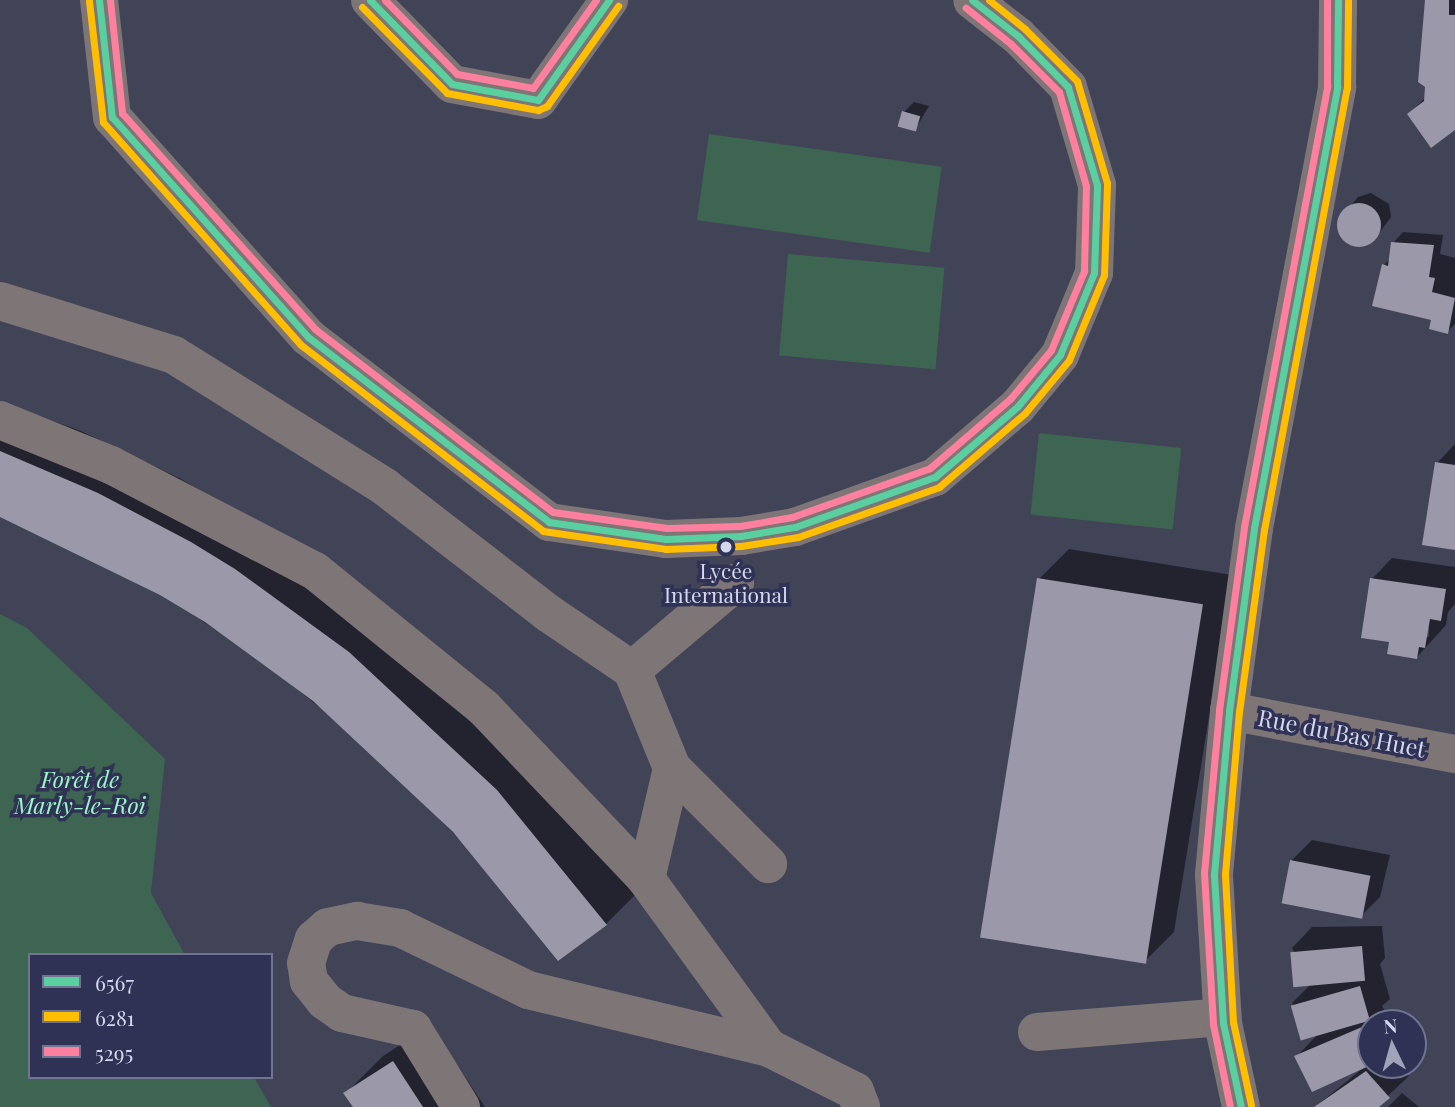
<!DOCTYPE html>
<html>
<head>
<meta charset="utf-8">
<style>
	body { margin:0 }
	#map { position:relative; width:1455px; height:1107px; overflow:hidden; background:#414357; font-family:"Playfair Display",serif }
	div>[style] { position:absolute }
	.green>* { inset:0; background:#3e6452; transform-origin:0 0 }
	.shadow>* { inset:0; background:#0007 }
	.building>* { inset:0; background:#9a98a9; transform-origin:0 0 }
	.round { border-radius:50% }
	.minor>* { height:38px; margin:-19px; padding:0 19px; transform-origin:19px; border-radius:19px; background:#7d7576 }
	.bus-1>* { height:7px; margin:-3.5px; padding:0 3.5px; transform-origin:3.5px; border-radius:3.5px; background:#5ad0a1 }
	.bus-2>* { height:7px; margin:-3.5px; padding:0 3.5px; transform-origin:3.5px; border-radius:3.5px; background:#ffbe00 }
	.bus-3>* { height:7px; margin:-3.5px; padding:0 3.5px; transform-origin:3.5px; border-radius:3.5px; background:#ff809e }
	.dots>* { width:19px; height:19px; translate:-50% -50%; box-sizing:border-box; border:4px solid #2f3254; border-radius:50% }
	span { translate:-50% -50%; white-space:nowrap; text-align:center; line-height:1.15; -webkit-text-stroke:7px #2f3254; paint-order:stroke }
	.bus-label { font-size:21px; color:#d4d7ed }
	.street-label { font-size:23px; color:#d4d7ed }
	.park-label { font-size:23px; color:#9bf7c5; font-style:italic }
	.legend { position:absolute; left:28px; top:953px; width:245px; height:126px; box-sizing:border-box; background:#2f3254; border:2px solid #717491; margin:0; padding:9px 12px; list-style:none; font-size:21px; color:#d4d7ed }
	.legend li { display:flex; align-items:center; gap:14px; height:35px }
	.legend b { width:35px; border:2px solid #717491 }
	.north { position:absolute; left:1357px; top:1009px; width:70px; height:70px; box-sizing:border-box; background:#2f3254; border:2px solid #717491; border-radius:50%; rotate:355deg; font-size:19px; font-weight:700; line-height:28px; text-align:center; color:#d4d7ed }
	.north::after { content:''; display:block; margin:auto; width:24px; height:32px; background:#a1a3b8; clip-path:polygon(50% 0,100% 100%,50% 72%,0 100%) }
</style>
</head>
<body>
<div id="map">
	<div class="green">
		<div style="left:709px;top:134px;width:235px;height:87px;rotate:8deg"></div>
		<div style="left:788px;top:254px;width:157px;height:102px;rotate:5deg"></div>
		<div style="left:1039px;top:433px;width:143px;height:82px;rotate:6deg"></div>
		<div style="clip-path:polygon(0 614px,27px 628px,165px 759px,151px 893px,185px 955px,30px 955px,30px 1077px,254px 1077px,271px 1107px,0 1107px)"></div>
	</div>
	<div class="shadow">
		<div style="clip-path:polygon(1426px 0,1455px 0,1455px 127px,1409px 114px,1426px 97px)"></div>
		<div style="clip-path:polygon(914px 102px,929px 106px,916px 128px,904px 112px)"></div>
		<div style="clip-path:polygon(1371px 193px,1389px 204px,1391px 217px,1374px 240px,1355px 246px,1343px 239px,1339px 220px,1358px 197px)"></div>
		<div style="clip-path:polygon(1403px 232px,1443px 235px,1440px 254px,1455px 258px,1455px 324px,1447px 332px,1384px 265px,1390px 259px,1393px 243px)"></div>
		<div style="clip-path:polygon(0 402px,81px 431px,179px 478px,273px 532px,643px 887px,606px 924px,487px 867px,362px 741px,258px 658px,161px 593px,0 516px)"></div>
		<div style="clip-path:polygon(1455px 444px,1455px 548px,1437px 463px)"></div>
		<div style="clip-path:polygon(1069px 549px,1232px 575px,1174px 932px,1144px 962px,1039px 579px)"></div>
		<div style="clip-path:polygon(evenodd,1392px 558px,1455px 567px,1455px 604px,1448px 612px,1446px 625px,1417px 657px,1391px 641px,1372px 579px,1392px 558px,1429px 610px,1429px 637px,1425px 637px,1429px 610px)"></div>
		<div style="clip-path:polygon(1312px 840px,1390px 855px,1380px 897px,1359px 918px,1291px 861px)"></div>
		<div style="clip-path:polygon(1382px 926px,1385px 958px,1380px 964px,1390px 999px,1382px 1006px,1392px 1023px,1371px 1023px,1371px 1065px,1400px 1065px,1409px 1076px,1376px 1107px,1315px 1107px,1362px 1069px,1297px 1056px,1321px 1031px,1292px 1003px,1312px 983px,1292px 948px,1312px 927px)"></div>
		<div style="clip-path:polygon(431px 1025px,485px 1107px,355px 1107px,346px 1093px,383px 1056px)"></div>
		<div style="clip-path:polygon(1402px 1093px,1419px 1107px,1388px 1107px)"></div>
	</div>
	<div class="building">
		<div style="clip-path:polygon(1425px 0,1449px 0,1449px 15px,1455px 15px,1455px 130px,1431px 148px,1407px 114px,1424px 101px,1425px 87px,1418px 82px)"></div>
		<div style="left:902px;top:111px;width:19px;height:16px;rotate:16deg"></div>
		<div class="round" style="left:1337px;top:203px;width:44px;height:44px"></div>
		<div style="clip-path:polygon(1391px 242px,1434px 245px,1429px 277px,1435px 278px,1432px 292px,1455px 298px,1448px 334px,1429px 329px,1431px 320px,1372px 306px,1382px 264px,1388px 266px)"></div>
		<div style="clip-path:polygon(0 451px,98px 493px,191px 542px,235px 569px,349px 652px,497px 790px,607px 925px,558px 961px,453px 832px,313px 701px,205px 622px,160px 595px,0 517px)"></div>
		<div style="clip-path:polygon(1435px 462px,1455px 465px,1455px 550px,1422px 545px)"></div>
		<div style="left:1037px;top:578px;width:168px;height:364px;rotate:9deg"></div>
		<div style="clip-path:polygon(1370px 578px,1446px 589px,1441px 621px,1430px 619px,1425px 648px,1419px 647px,1417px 659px,1387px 654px,1389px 642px,1361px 638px)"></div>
		<div style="left:1290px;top:860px;width:82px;height:44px;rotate:11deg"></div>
		<div style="left:1362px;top:946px;width:35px;height:72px;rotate:85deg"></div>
		<div style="left:1360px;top:986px;width:36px;height:72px;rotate:74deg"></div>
		<div style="clip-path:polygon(1362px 1027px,1371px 1043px,1371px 1065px,1312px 1092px,1294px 1056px)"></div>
		<div style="clip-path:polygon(393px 1061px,423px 1107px,353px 1107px,343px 1093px)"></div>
		<div style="clip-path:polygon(1366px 1071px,1390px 1098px,1379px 1107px,1314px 1107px)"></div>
	</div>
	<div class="minor">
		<div style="left:99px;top:0;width:118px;rotate:83.7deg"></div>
		<div style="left:112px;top:117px;width:295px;rotate:48.3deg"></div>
		<div style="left:308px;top:337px;width:304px;rotate:37.5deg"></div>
		<div style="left:549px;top:522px;width:118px;rotate:8.3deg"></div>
		<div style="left:666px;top:539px;width:75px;rotate:-2.3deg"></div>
		<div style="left:741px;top:536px;width:55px;rotate:-9.5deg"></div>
		<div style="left:795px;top:527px;width:149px;rotate:-19.7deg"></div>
		<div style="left:935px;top:477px;width:109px;rotate:-40.5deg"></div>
		<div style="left:1018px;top:406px;width:66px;rotate:-50.5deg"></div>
		<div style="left:1060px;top:355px;width:89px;rotate:-67.5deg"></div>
		<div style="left:1094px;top:273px;width:88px;rotate:-88deg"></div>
		<div style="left:1097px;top:185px;width:102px;rotate:-106.5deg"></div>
		<div style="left:1068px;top:87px;width:71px;rotate:-134.4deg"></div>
		<div style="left:1018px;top:36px;width:58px;rotate:-142deg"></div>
		<div style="left:370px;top:0;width:117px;rotate:45.7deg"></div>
		<div style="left:452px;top:84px;width:87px;rotate:10.5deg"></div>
		<div style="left:538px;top:100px;width:123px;rotate:-54.6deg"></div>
		<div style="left:0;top:301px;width:182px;rotate:17.2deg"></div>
		<div style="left:174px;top:355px;width:249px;rotate:32deg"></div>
		<div style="left:385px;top:487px;width:206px;rotate:37.7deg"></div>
		<div style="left:548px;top:613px;width:102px;rotate:34.2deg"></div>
		<div style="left:632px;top:670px;width:106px;rotate:67.8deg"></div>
		<div style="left:672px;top:768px;width:136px;rotate:45deg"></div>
		<div style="left:0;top:420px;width:120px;rotate:22.1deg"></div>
		<div style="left:111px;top:465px;width:230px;rotate:27.5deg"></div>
		<div style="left:315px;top:571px;width:218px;rotate:39deg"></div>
		<div style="left:484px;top:708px;width:236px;rotate:46.5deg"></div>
		<div style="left:646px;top:879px;width:209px;rotate:54deg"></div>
		<div style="left:632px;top:670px;width:135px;rotate:-40.2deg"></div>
		<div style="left:1229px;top:711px;width:230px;rotate:10.8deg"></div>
		<div style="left:646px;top:879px;width:114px;rotate:-76.8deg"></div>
		<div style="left:1037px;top:1032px;width:186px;rotate:-4.6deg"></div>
		<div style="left:461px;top:1107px;width:92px;rotate:-121.6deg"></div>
		<div style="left:413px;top:1029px;width:73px;rotate:-167.3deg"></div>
		<div style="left:342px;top:1013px;width:21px;rotate:-145deg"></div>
		<div style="left:325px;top:1001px;width:26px;rotate:-129deg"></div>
		<div style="left:309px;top:981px;width:18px;rotate:-99deg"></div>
		<div style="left:306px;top:963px;width:25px;rotate:-72deg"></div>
		<div style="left:314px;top:939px;width:18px;rotate:-41deg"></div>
		<div style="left:328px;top:927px;width:30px;rotate:-12deg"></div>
		<div style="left:357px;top:921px;width:44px;rotate:9.2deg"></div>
		<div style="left:400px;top:928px;width:142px;rotate:25.8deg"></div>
		<div style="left:528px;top:990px;width:248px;rotate:13.5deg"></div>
		<div style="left:769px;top:1048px;width:96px;rotate:26.6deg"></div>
		<div style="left:855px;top:1091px;width:17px;rotate:69deg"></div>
		<div style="left:1241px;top:1107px;width:86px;rotate:-102.1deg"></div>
		<div style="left:1223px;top:1023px;width:149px;rotate:-93.5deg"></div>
		<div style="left:1214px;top:874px;width:164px;rotate:-84.7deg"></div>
		<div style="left:1229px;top:711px;width:185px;rotate:-82.2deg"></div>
		<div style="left:1254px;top:528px;width:449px;rotate:-79.3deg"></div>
		<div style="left:1337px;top:87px;width:87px;rotate:-89.3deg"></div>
	</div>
	<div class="bus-1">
		<div style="left:99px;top:0;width:118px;rotate:83.7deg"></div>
		<div style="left:112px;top:117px;width:295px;rotate:48.3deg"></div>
		<div style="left:308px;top:337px;width:304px;rotate:37.5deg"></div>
		<div style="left:549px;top:522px;width:118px;rotate:8.3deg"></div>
		<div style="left:666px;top:539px;width:75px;rotate:-2.3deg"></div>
		<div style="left:741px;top:536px;width:55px;rotate:-9.5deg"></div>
		<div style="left:795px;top:527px;width:149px;rotate:-19.7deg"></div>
		<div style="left:935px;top:477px;width:109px;rotate:-40.5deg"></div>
		<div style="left:1018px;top:406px;width:66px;rotate:-50.5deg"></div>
		<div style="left:1060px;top:355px;width:89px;rotate:-67.5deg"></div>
		<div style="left:1094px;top:273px;width:88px;rotate:-88deg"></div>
		<div style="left:1097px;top:185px;width:102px;rotate:-106.5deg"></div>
		<div style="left:1068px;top:87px;width:71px;rotate:-134.4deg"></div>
		<div style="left:1018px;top:36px;width:58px;rotate:-142deg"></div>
		<div style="left:370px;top:0;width:117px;rotate:45.7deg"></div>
		<div style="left:452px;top:84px;width:87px;rotate:10.5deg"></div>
		<div style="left:538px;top:100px;width:123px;rotate:-54.6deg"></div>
		<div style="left:1241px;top:1107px;width:86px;rotate:-102.1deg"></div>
		<div style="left:1223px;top:1023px;width:149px;rotate:-93.5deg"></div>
		<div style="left:1214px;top:874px;width:164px;rotate:-84.7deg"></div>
		<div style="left:1229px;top:711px;width:185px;rotate:-82.2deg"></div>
		<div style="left:1254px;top:528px;width:449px;rotate:-79.3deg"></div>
		<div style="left:1337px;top:87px;width:87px;rotate:-89.3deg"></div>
	</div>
	<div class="bus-2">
		<div style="left:89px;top:1px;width:122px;rotate:83.4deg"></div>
		<div style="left:103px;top:122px;width:298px;rotate:48.4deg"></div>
		<div style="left:301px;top:345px;width:305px;rotate:37.5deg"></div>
		<div style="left:543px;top:531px;width:124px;rotate:8.3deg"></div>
		<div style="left:666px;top:549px;width:75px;rotate:-2.3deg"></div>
		<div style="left:741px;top:546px;width:58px;rotate:-9deg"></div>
		<div style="left:798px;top:537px;width:150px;rotate:-19.5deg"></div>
		<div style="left:939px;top:487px;width:113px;rotate:-40.7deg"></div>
		<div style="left:1025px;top:413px;width:69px;rotate:-50.3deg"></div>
		<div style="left:1069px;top:360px;width:92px;rotate:-67.6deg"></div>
		<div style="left:1104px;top:275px;width:92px;rotate:-88.1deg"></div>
		<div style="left:1107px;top:183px;width:106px;rotate:-106.4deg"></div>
		<div style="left:1077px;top:81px;width:74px;rotate:-135deg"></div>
		<div style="left:1025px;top:29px;width:46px;rotate:-141.1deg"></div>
		<div style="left:362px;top:7px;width:121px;rotate:45.3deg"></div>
		<div style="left:447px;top:93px;width:93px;rotate:10.6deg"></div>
		<div style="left:538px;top:110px;width:10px;rotate:-24deg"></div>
		<div style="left:547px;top:106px;width:123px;rotate:-54.6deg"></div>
		<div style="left:1251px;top:1105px;width:85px;rotate:-102.2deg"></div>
		<div style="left:1233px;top:1022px;width:148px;rotate:-93.1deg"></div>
		<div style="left:1225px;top:874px;width:163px;rotate:-85.1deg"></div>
		<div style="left:1239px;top:712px;width:184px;rotate:-82.2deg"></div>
		<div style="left:1264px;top:530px;width:450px;rotate:-79.4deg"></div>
		<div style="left:1347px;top:88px;width:88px;rotate:-89.3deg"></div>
	</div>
	<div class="bus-3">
		<div style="left:110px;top:0;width:114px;rotate:83.9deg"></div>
		<div style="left:122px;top:113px;width:290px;rotate:48.2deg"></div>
		<div style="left:315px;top:329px;width:300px;rotate:37.6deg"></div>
		<div style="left:553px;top:512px;width:115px;rotate:8deg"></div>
		<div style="left:667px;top:528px;width:73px;rotate:-1.6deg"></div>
		<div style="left:740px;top:526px;width:53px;rotate:-9.8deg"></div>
		<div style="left:792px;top:517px;width:146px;rotate:-19.5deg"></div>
		<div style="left:930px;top:468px;width:106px;rotate:-40.8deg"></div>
		<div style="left:1010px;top:399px;width:64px;rotate:-50.1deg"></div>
		<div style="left:1051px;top:350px;width:86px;rotate:-67.3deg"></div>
		<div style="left:1084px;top:271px;width:85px;rotate:-88.7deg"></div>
		<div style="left:1086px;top:186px;width:98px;rotate:-106deg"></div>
		<div style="left:1059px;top:92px;width:68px;rotate:-135deg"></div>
		<div style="left:1011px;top:44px;width:58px;rotate:-141.3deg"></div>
		<div style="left:385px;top:0;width:103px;rotate:45.8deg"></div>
		<div style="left:457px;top:74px;width:77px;rotate:10.4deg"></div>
		<div style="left:533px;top:88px;width:108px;rotate:-54.4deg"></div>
		<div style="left:1230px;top:1107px;width:85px;rotate:-101.6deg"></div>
		<div style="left:1213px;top:1024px;width:151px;rotate:-93.4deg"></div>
		<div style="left:1204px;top:873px;width:164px;rotate:-84.7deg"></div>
		<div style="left:1219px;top:710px;width:185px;rotate:-82.2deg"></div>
		<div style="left:1244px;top:527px;width:449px;rotate:-79.3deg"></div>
		<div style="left:1327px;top:86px;width:86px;rotate:-90deg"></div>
	</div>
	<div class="dots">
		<div style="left:726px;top:547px;background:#d4d7ed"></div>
	</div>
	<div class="bus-label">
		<span style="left:726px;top:582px">Lycée<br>International</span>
	</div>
	<div class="street-label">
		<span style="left:1342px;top:733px;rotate:11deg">Rue du Bas Huet</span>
	</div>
	<div class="park-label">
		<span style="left:80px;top:792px">Forêt de<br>Marly-le-Roi</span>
	</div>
	<ul class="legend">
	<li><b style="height:9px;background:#5ad0a1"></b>6567</li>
	<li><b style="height:9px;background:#ffbe00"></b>6281</li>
	<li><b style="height:9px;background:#ff809e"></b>5295</li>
	</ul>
	<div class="north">N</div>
</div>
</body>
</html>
